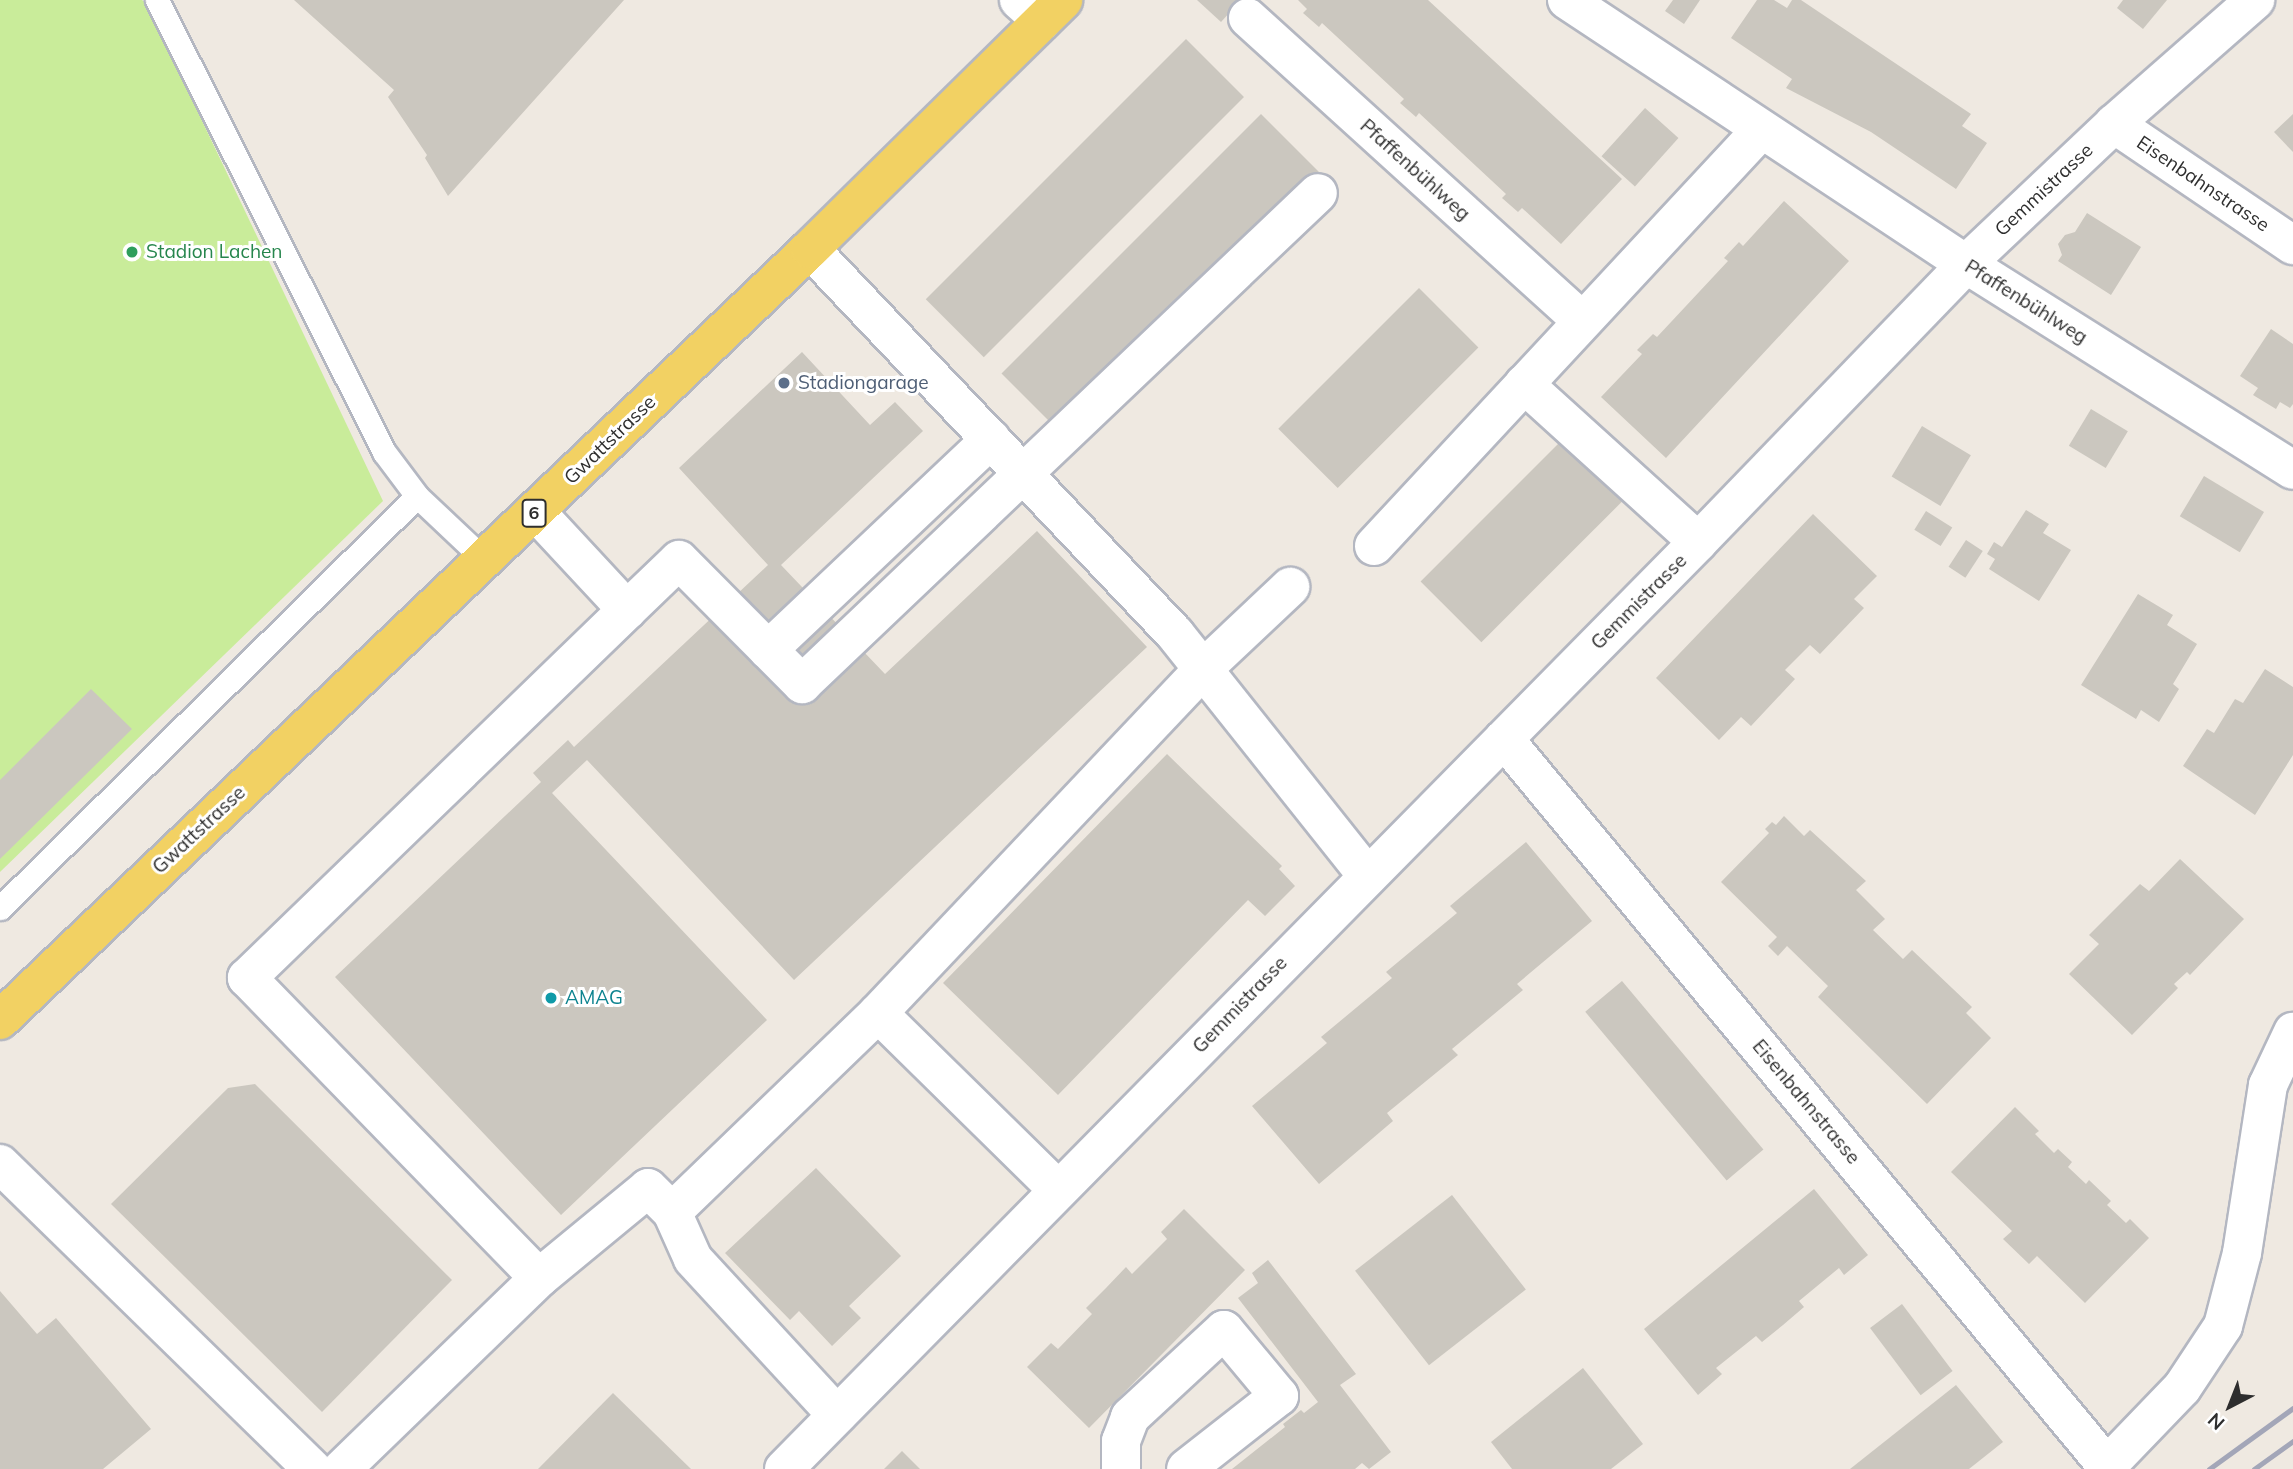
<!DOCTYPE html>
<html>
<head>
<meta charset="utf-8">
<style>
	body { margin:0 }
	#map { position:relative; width:2293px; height:1469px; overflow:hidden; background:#efe9e1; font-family:Mulish,sans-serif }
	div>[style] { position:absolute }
	.pitch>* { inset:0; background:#c9ec9a }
	.building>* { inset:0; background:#cbc7bf; transform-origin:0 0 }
	.roads { filter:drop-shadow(2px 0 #b4b7c1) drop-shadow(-2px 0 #b4b7c1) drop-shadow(0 2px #b4b7c1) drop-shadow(0 -2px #b4b7c1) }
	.lane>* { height:23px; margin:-11.5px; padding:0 11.5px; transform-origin:11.5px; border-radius:11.5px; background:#fff }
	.street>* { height:38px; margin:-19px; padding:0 19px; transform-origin:19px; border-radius:19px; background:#fff }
	.primary>* { height:38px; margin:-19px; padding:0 19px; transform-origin:19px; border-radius:19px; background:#f2d163 }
	.rail>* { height:5px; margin:-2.5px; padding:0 2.5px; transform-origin:2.5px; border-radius:2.5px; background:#a3a6b8 }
	.dots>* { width:19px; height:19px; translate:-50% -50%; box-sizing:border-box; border:4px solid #fff; border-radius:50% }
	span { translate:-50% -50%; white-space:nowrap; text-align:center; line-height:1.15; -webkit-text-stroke:6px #fff; paint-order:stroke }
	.shield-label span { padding:2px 5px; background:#fff; border:2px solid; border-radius:5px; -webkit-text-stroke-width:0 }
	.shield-label { font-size:18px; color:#2e2e2e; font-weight:700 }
	.street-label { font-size:19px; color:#2e2e2e }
	.leisure-label { font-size:19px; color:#27864d }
	.left { translate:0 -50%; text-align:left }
	.service-label { font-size:19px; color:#4e5e75 }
	.culture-label { font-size:19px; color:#0d838f }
	.north { position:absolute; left:2195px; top:1371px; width:70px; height:70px; -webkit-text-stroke:5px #fff; paint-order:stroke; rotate:222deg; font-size:19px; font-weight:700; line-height:28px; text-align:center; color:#2e2e2e }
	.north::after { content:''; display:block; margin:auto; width:24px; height:32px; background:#2e2e2e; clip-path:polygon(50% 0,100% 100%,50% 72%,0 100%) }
</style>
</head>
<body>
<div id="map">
	<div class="pitch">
		<div style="clip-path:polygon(0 0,142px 0,146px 3px,383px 501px,0 872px)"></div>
	</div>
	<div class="building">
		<div style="clip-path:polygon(294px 0,624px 0,448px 196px,425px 158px,427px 155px,388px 97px,394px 90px)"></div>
		<div style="clip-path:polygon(1197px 0,1241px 0,1221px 22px)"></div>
		<div style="clip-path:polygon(1298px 0,1428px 0,1622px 179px,1561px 244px,1522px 208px,1518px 212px,1502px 198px,1506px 194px,1419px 113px,1416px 117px,1400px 103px,1404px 99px,1322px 23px,1319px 27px,1303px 13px,1307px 9px)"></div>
		<div style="clip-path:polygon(1673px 0,1700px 0,1684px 24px,1665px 11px)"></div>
		<div style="clip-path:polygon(1757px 0,1774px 0,1787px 8px,1792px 0,1801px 0,1971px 114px,1962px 126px,1987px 143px,1956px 189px,1871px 132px,1786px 88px,1792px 79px,1731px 38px)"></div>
		<div style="clip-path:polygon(2123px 0,2167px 0,2143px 29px,2117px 8px)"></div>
		<div style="left:1186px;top:39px;width:82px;height:368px;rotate:45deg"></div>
		<div style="left:1645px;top:108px;width:45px;height:65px;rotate:42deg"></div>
		<div style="left:1261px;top:114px;width:82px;height:367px;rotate:45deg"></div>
		<div style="clip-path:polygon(2293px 114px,2293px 152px,2274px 132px)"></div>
		<div style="clip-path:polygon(1784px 201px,1849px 261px,1666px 458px,1601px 397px,1642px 354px,1637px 350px,1653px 334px,1657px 337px,1728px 261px,1724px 258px,1739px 242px,1743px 246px)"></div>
		<div style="clip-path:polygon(2087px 213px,2141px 247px,2111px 295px,2058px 261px,2062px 255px,2058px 244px,2065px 235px,2075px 232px)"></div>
		<div style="left:1419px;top:288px;width:84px;height:199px;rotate:45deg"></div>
		<div style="clip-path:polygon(2271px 329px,2293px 344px,2293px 404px,2290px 408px,2280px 402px,2276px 409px,2253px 395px,2258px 388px,2240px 376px)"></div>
		<div style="clip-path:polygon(802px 352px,870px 425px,895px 402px,923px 431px,781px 565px,885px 674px,1037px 531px,1147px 647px,794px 980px,587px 760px,552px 793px,767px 1020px,561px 1215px,335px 977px,541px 782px,533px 773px,568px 740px,574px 747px,768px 565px,679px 468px)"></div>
		<div style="left:2091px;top:409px;width:43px;height:43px;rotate:31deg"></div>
		<div style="left:1922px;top:426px;width:57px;height:59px;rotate:31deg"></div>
		<div style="left:1562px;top:440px;width:86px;height:200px;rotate:45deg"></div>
		<div style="left:2204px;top:476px;width:70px;height:47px;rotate:31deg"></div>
		<div style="clip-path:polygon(2026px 510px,2049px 524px,2043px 533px,2071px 550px,2039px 601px,1989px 569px,1995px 559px,1987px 554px,1994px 542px,2002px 547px)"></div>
		<div style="left:1926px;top:511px;width:31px;height:22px;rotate:32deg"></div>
		<div style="clip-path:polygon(1813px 514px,1877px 576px,1854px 599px,1864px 608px,1820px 654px,1810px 645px,1785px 670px,1795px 679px,1751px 726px,1741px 717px,1719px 740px,1656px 678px)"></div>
		<div style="left:1966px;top:540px;width:20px;height:32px;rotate:33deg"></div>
		<div style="clip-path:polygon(2138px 594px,2173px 615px,2167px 625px,2197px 644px,2173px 684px,2179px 689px,2159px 722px,2141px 710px,2136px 719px,2081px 685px)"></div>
		<div style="clip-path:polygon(2265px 669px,2293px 687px,2293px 755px,2255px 815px,2183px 766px,2207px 729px,2214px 733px,2235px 699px,2243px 703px)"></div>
		<div style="clip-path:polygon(91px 689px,132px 729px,0 859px,0 780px)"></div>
		<div style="clip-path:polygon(1167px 754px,1282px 866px,1279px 869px,1295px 886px,1265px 916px,1248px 900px,1058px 1095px,943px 983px)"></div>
		<div style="clip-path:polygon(1784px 816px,1804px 836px,1810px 830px,1866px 881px,1856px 890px,1885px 919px,1873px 930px,1903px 959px,1912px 950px,1972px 1007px,1966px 1013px,1991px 1038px,1927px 1104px,1818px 997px,1828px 986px,1787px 946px,1778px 956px,1768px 946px,1777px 937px,1721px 882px,1769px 833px,1765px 829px,1772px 822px,1776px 825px)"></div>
		<div style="clip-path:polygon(1526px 842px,1592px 921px,1517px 984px,1523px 990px,1452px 1049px,1458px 1055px,1387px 1113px,1393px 1121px,1319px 1184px,1252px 1106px,1327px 1043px,1321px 1037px,1392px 978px,1386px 972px,1457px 913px,1450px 906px)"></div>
		<div style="clip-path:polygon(2180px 859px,2244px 919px,2190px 975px,2187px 972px,2174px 984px,2178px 988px,2132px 1035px,2069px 974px,2099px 944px,2089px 935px,2140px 884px,2149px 891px)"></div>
		<div style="left:1622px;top:981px;width:220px;height:48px;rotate:50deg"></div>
		<div style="clip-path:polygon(255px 1084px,452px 1280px,322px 1412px,111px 1204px,228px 1088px)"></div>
		<div style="clip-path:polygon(2015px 1107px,2039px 1131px,2035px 1134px,2054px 1153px,2058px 1149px,2072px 1162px,2068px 1167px,2086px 1184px,2089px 1180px,2111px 1201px,2107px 1205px,2126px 1223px,2130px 1219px,2149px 1238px,2085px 1303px,2037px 1256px,2029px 1264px,2003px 1239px,2012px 1231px,1951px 1172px)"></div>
		<div style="clip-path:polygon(816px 1168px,901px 1256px,849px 1306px,861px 1318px,832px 1346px,799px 1311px,790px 1320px,725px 1253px)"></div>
		<div style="clip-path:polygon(1814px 1189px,1868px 1255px,1844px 1275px,1839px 1268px,1799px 1301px,1804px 1307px,1783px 1325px,1762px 1342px,1756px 1336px,1716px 1368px,1722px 1374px,1698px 1395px,1644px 1329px)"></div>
		<div style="left:1452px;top:1195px;width:120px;height:123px;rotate:52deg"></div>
		<div style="clip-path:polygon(1184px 1209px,1245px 1270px,1089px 1428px,1027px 1367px,1051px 1343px,1058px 1349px,1092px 1314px,1086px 1308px,1106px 1288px,1126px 1267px,1132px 1274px,1167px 1239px,1161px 1232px)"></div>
		<div style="clip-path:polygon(1268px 1260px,1356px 1374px,1340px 1385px,1391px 1452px,1369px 1469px,1362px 1463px,1355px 1469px,1232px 1469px,1285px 1427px,1283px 1424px,1301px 1410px,1304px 1413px,1318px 1402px,1238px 1298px,1258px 1283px,1252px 1273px)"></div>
		<div style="clip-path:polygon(0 1291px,37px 1334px,56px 1318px,151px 1429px,103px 1469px,0 1469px)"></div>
		<div style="left:1902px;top:1304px;width:84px;height:40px;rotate:53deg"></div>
		<div style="clip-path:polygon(1583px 1368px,1643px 1444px,1611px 1469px,1512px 1469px,1491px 1442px)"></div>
		<div style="clip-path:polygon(1956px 1385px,2003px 1442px,1969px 1469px,1850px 1469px)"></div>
		<div style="clip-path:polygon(613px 1393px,691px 1469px,538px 1469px)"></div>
		<div style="clip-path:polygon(902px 1451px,920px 1469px,884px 1469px)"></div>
	</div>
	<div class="roads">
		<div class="lane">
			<div style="left:157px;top:0;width:506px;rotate:63.33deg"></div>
			<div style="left:384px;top:452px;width:55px;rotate:53.1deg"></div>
			<div style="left:417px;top:496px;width:93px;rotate:43.3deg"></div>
			<div style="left:0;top:908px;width:586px;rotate:-44.65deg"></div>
		</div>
		<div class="street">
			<div style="left:1019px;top:0;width:31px;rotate:42deg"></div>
			<div style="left:1567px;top:0;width:478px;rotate:33.5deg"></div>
			<div style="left:1966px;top:264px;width:386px;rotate:32.2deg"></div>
			<div style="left:1248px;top:18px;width:451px;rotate:42.2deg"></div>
			<div style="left:2114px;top:124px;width:216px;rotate:34.1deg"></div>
			<div style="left:810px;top:249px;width:531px;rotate:46.53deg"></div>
			<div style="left:1175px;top:634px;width:308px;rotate:51.5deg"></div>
			<div style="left:1524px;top:384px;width:235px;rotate:42.2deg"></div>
			<div style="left:536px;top:512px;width:134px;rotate:47.1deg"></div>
			<div style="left:627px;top:610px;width:72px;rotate:-43.9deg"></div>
			<div style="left:679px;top:560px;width:175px;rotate:45.2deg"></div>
			<div style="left:802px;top:684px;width:712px;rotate:-43.58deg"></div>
			<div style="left:1374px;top:546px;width:568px;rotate:-47.07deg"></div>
			<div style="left:768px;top:650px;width:307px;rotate:-43.4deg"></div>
			<div style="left:1504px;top:739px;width:945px;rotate:50.33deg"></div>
			<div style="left:878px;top:1013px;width:252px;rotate:44.5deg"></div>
			<div style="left:0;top:1164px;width:436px;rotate:44.3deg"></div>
			<div style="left:672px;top:1212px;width:286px;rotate:-44deg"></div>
			<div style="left:878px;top:1013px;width:473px;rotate:-46.6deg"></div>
			<div style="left:1203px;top:669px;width:120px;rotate:-43.3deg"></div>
			<div style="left:539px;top:1278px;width:419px;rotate:-134.2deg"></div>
			<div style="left:247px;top:978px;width:529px;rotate:-44.08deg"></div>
			<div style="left:342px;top:1469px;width:274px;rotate:-44.1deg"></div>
			<div style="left:539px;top:1278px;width:141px;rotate:-39.5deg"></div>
			<div style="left:648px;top:1188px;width:34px;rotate:45deg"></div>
			<div style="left:672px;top:1212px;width:51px;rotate:65.9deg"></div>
			<div style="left:693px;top:1259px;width:212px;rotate:47.3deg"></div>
			<div style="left:784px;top:1469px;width:1302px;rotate:-45.4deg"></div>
			<div style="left:1698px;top:542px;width:386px;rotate:-46deg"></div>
			<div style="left:1966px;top:264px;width:204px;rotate:-43.4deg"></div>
			<div style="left:2114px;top:124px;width:188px;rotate:-41.3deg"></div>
			<div style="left:1121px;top:1469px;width:28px;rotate:-90deg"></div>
			<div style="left:1121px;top:1441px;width:26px;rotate:-69deg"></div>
			<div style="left:1130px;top:1417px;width:128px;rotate:-42.8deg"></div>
			<div style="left:1224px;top:1330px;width:86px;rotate:50.2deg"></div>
			<div style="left:1279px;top:1396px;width:118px;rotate:141.9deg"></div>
			<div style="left:2104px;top:1469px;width:112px;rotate:-46.1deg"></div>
			<div style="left:2182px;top:1388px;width:74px;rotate:-56.5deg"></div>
			<div style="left:2223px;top:1326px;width:75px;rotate:-75.4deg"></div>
			<div style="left:2242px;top:1253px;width:170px;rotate:-81.2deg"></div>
			<div style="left:2268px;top:1085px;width:59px;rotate:-64.7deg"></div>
		</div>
		<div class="primary">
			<div style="left:0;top:1020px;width:1118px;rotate:-43.59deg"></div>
			<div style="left:810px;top:249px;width:355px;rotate:-44.5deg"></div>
		</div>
	</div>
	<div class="rail">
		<div style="left:2209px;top:1469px;width:104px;rotate:-36deg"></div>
		<div style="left:2254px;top:1469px;width:48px;rotate:-35.7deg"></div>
	</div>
	<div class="dots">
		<div style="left:132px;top:252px;background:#2e9e5b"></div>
		<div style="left:784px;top:383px;background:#5c6f8a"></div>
		<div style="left:551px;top:998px;background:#0f9aa8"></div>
	</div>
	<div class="shield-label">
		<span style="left:534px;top:513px">6</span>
	</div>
	<div class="street-label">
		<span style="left:1415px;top:170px;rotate:42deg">Pfaffenbühlweg</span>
		<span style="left:2203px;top:184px;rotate:34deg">Eisenbahnstrasse</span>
		<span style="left:2044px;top:190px;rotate:-43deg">Gemmistrasse</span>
		<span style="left:2026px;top:302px;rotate:32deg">Pfaffenbühlweg</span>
		<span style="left:610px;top:440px;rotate:-44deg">Gwattstrasse</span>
		<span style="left:1639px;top:602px;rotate:-45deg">Gemmistrasse</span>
		<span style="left:199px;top:830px;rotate:-43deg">Gwattstrasse</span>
		<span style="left:1240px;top:1005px;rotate:-46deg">Gemmistrasse</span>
		<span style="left:1806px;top:1102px;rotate:50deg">Eisenbahnstrasse</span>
	</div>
	<div class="leisure-label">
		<span class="left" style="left:146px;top:252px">Stadion Lachen</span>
	</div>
	<div class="service-label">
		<span class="left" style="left:798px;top:383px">Stadiongarage</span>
	</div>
	<div class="culture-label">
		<span class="left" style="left:565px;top:998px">AMAG</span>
	</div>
	<div class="north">N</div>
</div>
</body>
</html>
